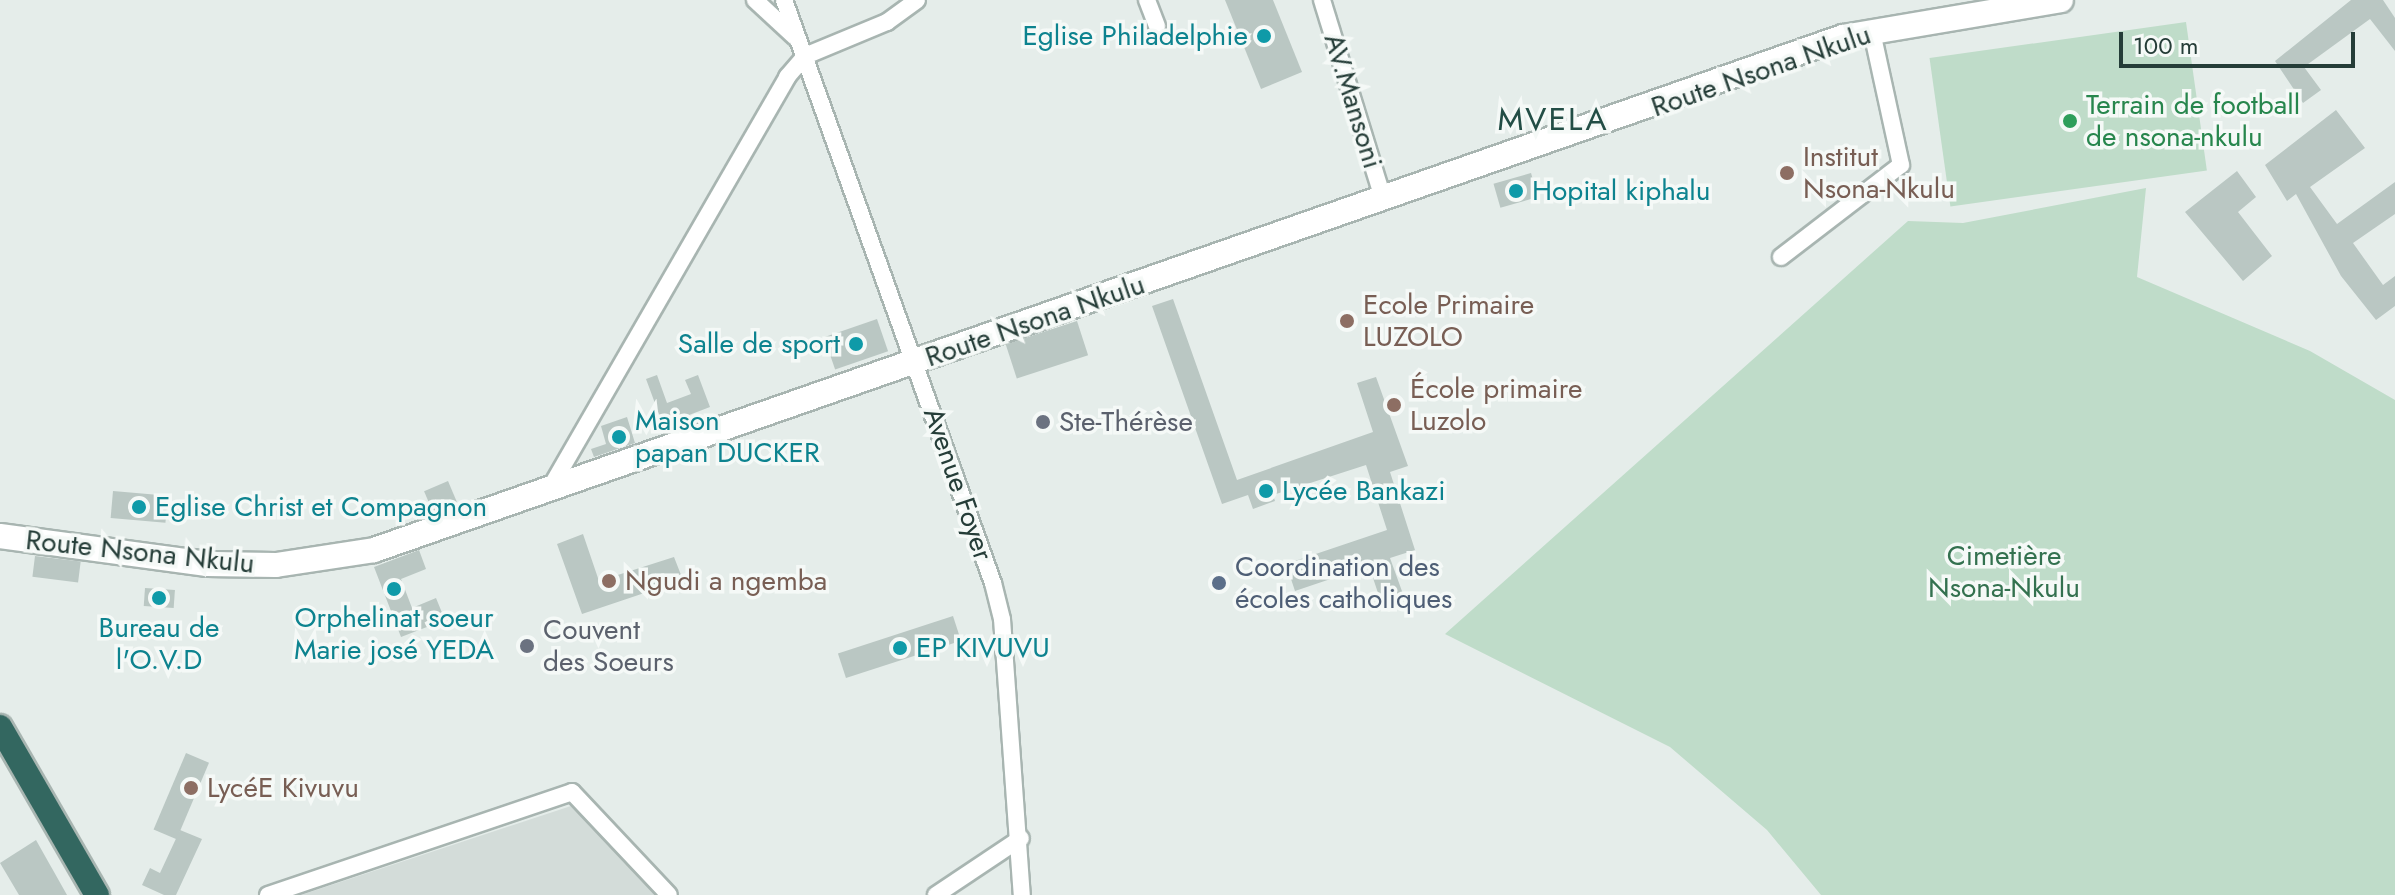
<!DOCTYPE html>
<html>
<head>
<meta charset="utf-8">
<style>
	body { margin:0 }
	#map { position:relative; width:2395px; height:895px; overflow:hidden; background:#e5edea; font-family:Jost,sans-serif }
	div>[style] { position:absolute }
	.built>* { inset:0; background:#d3dcd9 }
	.green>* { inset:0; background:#bfdcc9; transform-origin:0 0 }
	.building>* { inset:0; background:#bac7c3; transform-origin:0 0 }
	.roads { filter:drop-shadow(2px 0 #a8b5b1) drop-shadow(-2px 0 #a8b5b1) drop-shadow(0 2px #a8b5b1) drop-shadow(0 -2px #a8b5b1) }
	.street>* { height:16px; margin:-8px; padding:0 8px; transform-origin:8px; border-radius:8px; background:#fff }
	.secondary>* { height:24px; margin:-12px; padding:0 12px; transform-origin:12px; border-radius:12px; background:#fff }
	.highway>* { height:24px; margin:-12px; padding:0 12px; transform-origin:12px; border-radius:12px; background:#336760 }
	.dots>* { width:22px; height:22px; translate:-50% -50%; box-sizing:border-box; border:4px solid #f5f9f7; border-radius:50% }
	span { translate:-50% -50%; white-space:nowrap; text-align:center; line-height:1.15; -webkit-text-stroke:7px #f5f9f7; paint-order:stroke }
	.culture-label { font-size:28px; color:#0d838f }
	.right { translate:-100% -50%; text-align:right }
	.left { translate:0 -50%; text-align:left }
	.street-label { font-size:28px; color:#253d38 }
	.leisure-label { font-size:28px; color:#27864d }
	.education-label { font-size:28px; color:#785e54 }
	.worship-label { font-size:28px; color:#5b616d }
	.park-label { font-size:28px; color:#33714f }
	.service-label { font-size:28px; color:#4e5e75 }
	.quarter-label { font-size:32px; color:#234e46; letter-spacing:2px }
	.scale { position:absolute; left:2119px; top:32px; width:236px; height:36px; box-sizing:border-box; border:4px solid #253d38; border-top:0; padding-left:10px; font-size:24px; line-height:28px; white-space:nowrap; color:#253d38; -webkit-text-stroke:6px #f5f9f7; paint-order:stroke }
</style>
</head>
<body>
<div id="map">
	<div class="built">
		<div style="clip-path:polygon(571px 806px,637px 850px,676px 895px,301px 895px)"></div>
	</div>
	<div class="green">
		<div style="left:2186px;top:22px;width:150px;height:259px;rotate:82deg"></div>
		<div style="clip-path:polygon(2146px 188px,2137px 277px,2310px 351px,2395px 400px,2395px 895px,1821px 895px,1767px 830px,1670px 747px,1445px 634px,1908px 221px,1963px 223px)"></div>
	</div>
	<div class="building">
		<div style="clip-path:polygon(1225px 0,1273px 0,1302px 72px,1261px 89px)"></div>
		<div style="clip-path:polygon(2351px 0,2383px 0,2395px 18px,2395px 51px,2370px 19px,2304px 67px,2321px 90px,2303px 103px,2275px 61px)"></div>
		<div style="clip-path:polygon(2336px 110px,2365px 148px,2310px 187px,2337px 224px,2395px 182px,2395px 214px,2353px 243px,2383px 285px,2395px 276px,2395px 306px,2376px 320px,2341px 276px,2296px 194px,2287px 201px,2265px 165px)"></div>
		<div style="clip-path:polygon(2237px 171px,2256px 197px,2238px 212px,2272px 256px,2243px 281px,2185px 212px)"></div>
		<div style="left:1531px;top:173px;width:25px;height:39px;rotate:74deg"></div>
		<div style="clip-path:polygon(1173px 299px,1237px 480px,1373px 432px,1357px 383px,1376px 377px,1408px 466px,1390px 472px,1415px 550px,1390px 558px,1403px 594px,1381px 602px,1369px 566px,1295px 591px,1286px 564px,1387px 530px,1366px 465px,1273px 495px,1275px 501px,1253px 509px,1248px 495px,1222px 504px,1152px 306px)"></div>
		<div style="left:877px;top:319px;width:34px;height:56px;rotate:71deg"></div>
		<div style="left:1077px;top:321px;width:36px;height:75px;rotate:72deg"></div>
		<div style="clip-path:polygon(657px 375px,667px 403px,691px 394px,685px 380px,698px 375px,710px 407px,663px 425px,646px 379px)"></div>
		<div style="clip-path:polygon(627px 417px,635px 443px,594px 457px,591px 449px,606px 444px,601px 426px)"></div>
		<div style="left:448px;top:481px;width:26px;height:26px;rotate:67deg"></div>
		<div style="left:113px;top:491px;width:55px;height:27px;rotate:5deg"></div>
		<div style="clip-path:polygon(583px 534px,599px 581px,674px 557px,683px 580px,582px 614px,557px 544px)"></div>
		<div style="clip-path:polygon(419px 550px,426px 569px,401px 579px,412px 608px,436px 598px,445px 620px,401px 637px,374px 567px)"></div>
		<div style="left:35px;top:556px;width:46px;height:21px;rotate:7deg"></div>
		<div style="left:145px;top:588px;width:30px;height:18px;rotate:4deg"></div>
		<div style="left:953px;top:616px;width:26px;height:121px;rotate:72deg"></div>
		<div style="left:186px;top:753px;width:25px;height:83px;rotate:23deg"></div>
		<div style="clip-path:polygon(180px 830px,202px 839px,176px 895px,164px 895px,142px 885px,150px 868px,160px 873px)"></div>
		<div style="clip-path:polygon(36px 840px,67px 895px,19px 895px,0 863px)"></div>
	</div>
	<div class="roads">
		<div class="street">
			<div style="left:755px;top:0;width:54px;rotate:42.8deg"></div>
			<div style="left:784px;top:0;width:619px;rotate:70.28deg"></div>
			<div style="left:993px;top:583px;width:37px;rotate:76deg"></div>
			<div style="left:1002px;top:619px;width:277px;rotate:85.9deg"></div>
			<div style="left:1147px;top:0;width:28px;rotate:69deg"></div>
			<div style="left:1322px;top:0;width:210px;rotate:72.9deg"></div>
			<div style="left:1781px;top:257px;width:151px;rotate:-37.5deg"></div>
			<div style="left:1901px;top:165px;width:136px;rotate:-102.3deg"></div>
			<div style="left:549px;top:490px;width:477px;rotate:-60deg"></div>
			<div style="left:787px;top:77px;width:28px;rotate:-49deg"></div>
			<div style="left:805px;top:56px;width:89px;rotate:-22.5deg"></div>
			<div style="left:887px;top:22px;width:37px;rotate:-36deg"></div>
			<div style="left:268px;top:895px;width:321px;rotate:-18.7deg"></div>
			<div style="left:572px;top:792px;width:141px;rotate:46.7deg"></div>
			<div style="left:936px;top:895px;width:102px;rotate:-33.8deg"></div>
		</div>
		<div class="secondary">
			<div style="left:0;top:536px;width:209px;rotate:7.7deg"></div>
			<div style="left:207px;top:564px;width:69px;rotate:0.8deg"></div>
			<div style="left:276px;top:565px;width:99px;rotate:-8.7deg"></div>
			<div style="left:374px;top:550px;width:1556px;rotate:-19.25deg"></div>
			<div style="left:1843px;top:37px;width:221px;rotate:-9.6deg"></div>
		</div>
		<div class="highway">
			<div style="left:0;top:727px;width:194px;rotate:60deg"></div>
		</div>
	</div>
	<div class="dots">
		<div style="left:1264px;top:36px;background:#0f9aa8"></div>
		<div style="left:2070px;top:121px;background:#2e9e5b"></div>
		<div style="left:1787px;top:173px;background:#8d6e63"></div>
		<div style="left:1516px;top:191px;background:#0f9aa8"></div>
		<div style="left:1347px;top:321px;background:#8d6e63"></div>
		<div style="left:856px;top:344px;background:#0f9aa8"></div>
		<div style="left:1394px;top:405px;background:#8d6e63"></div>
		<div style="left:1043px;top:422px;background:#6b7280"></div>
		<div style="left:619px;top:437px;background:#0f9aa8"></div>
		<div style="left:1266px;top:491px;background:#0f9aa8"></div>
		<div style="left:139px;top:507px;background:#0f9aa8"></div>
		<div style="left:609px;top:581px;background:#8d6e63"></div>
		<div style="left:1219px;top:583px;background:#5c6f8a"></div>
		<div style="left:394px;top:589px;background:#0f9aa8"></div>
		<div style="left:159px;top:598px;background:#0f9aa8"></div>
		<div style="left:527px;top:646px;background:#6b7280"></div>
		<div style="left:900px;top:648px;background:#0f9aa8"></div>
		<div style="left:191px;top:788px;background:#8d6e63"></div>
	</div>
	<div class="culture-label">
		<span class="right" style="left:1248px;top:36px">Eglise Philadelphie</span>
		<span class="left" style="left:1532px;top:191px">Hopital kiphalu</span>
		<span class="right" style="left:840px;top:344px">Salle de sport</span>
		<span class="left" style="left:635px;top:437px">Maison<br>papan DUCKER</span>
		<span class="left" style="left:1282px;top:491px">Lycée Bankazi</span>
		<span class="left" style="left:155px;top:507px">Eglise Christ et Compagnon</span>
		<span style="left:394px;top:634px">Orphelinat soeur<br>Marie josé YEDA</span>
		<span style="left:159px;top:644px">Bureau de<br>l'O.V.D</span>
		<span class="left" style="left:916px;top:648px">EP KIVUVU</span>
	</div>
	<div class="street-label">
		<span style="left:1761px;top:71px;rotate:-19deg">Route Nsona Nkulu</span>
		<span style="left:1353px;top:101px;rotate:73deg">AV.Mansoni</span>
		<span style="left:1035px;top:321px;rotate:-19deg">Route Nsona Nkulu</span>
		<span style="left:958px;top:484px;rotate:71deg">Avenue Foyer</span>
		<span style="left:140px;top:552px;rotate:6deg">Route Nsona Nkulu</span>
	</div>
	<div class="leisure-label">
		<span class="left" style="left:2086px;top:121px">Terrain de football<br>de nsona-nkulu</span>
	</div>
	<div class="education-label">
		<span class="left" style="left:1803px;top:173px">Institut<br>Nsona-Nkulu</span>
		<span class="left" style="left:1363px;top:321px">Ecole Primaire<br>LUZOLO</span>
		<span class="left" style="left:1410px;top:405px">École primaire<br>Luzolo</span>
		<span class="left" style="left:625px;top:581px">Ngudi a ngemba</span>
		<span class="left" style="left:207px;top:788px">LycéE Kivuvu</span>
	</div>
	<div class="worship-label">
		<span class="left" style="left:1059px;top:422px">Ste-Thérèse</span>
		<span class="left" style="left:543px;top:646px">Couvent<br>des Soeurs</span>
	</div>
	<div class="park-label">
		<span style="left:2004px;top:572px">Cimetière<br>Nsona-Nkulu</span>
	</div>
	<div class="service-label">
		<span class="left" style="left:1235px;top:583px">Coordination des<br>écoles catholiques</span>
	</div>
	<div class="quarter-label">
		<span style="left:1553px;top:119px">MVELA</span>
	</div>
	<div class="scale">100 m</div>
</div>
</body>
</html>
